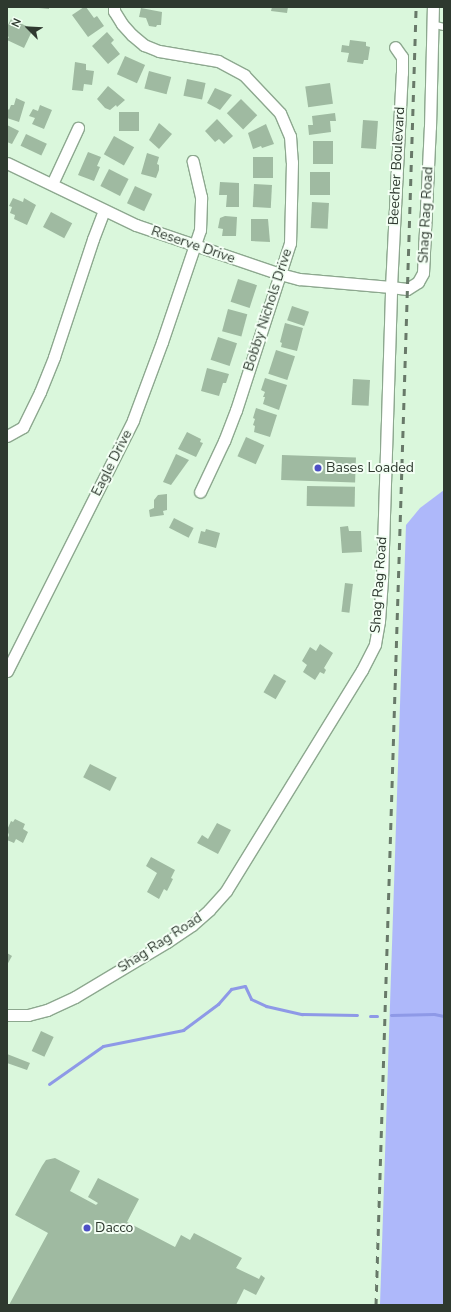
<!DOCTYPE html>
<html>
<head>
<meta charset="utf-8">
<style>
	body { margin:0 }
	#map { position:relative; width:451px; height:1312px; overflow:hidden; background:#daf7dc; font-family:"Nunito Sans",sans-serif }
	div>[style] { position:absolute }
	.green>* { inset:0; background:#aeb8fa }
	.stream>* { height:3px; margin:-1.5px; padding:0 1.5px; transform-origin:1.5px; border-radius:1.5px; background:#8e99e7 }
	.building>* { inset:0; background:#9fbaa1; transform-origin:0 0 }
	.roads { filter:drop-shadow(1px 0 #8da88f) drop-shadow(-1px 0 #8da88f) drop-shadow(0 1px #8da88f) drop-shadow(0 -1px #8da88f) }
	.service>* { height:5.5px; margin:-2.75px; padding:0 2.75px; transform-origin:2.75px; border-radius:2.75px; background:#fff }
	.minor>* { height:11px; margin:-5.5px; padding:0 5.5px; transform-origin:5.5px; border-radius:5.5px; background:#fff }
	.rail>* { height:3px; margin-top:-1.5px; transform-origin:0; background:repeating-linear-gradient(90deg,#687969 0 7px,transparent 0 14px) }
	.dots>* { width:11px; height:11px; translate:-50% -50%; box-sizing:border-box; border:2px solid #f3fff4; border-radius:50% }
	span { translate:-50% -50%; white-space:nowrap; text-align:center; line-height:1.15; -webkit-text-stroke:4px #f3fff4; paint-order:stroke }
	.street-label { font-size:14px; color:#2e392f }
	.poi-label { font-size:14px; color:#2e392f }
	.left { translate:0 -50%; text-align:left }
	.frame { position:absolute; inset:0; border:8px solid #2e392f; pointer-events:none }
	.north { position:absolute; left:8px; top:8px; width:40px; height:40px; -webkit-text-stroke:3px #f3fff4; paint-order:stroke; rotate:294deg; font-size:11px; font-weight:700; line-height:16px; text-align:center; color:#2e392f }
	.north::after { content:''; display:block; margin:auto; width:14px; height:18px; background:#2e392f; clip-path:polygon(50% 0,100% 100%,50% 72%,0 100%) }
</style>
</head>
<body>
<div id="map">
	<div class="green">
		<div style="clip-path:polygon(444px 490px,444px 1305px,380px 1305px,406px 525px,420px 508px)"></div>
	</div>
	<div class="stream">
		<div style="left:391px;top:1015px;width:43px;rotate:-1.3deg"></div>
		<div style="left:434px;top:1014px;width:10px;rotate:11deg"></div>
		<div style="left:370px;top:1016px;width:7px"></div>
		<div style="left:49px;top:1084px;width:66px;rotate:-35.1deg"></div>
		<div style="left:103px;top:1046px;width:82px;rotate:-11.3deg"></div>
		<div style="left:183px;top:1030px;width:44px;rotate:-36.6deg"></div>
		<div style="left:218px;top:1004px;width:20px;rotate:-49deg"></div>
		<div style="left:231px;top:989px;width:14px;rotate:-12deg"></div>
		<div style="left:245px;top:986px;width:14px;rotate:65deg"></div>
		<div style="left:251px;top:999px;width:17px;rotate:25deg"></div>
		<div style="left:266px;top:1006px;width:37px;rotate:13deg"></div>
		<div style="left:302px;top:1014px;width:55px;rotate:1deg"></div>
	</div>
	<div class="building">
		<div style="clip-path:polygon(39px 7px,49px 7px,49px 9px,39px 8px)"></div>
		<div style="clip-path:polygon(84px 7px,86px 7px,94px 18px,97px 16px,104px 26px,88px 37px,72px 15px)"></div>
		<div style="clip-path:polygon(272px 7px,288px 7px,287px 13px,271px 11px)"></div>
		<div style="clip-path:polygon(141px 8px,162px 12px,161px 25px,157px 25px,156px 27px,149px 26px,146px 18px,139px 17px)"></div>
		<div style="clip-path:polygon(11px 19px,33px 29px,24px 48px,7px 40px,9px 37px,7px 36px,7px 27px)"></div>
		<div style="clip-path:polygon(107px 32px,114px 40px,111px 43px,120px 54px,108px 64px,92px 46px)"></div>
		<div style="clip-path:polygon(350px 40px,366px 42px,366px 46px,370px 47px,368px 60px,364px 60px,363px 64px,347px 62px,349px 53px,341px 52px,342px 45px,349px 46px)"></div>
		<div style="left:125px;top:56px;width:22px;height:20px;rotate:24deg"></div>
		<div style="clip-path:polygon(75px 62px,86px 64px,86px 70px,94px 71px,92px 85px,84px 84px,83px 91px,72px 90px)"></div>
		<div style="left:149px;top:71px;width:23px;height:18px;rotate:15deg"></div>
		<div style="left:187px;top:79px;width:19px;height:17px;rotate:12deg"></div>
		<div style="left:330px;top:83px;width:21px;height:25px;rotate:82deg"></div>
		<div style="clip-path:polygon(108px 86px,125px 100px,117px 107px,116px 105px,110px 110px,105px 108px,97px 99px)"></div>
		<div style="clip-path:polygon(215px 88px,232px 95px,220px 110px,207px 103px)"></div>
		<div style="clip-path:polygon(16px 98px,25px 102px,19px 122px,7px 118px,7px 108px,9px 110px,11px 105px,14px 105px)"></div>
		<div style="left:241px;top:99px;width:23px;height:20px;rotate:45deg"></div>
		<div style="clip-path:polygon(40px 105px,52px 110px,44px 129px,32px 124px,35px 118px,29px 116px,33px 109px,38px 111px)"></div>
		<div style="left:119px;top:112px;width:20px;height:19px"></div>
		<div style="clip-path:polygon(335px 113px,336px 121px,330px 121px,331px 132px,309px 135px,308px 125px,313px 125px,312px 116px)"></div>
		<div style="clip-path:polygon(217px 119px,233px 136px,224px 144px,219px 139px,215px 142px,205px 131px)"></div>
		<div style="left:363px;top:120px;width:15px;height:28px;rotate:4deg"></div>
		<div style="clip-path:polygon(159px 123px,172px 134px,159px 149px,149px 140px)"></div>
		<div style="clip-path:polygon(266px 124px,274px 144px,262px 148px,261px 146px,253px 149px,248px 133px)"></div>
		<div style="clip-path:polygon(7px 125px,19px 131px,12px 144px,7px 142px)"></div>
		<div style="left:26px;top:134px;width:23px;height:13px;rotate:25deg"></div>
		<div style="left:114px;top:136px;width:23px;height:21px;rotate:29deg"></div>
		<div style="left:313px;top:141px;width:20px;height:23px"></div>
		<div style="clip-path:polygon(88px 152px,101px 157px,97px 166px,100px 167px,94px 181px,78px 175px)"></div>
		<div style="clip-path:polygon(147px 153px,159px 157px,157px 164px,159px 165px,159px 170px,156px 178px,141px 174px)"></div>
		<div style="left:253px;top:157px;width:20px;height:21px"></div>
		<div style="left:109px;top:169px;width:22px;height:19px;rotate:27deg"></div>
		<div style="left:310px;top:172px;width:20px;height:23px"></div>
		<div style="clip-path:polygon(220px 182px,239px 183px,239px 207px,226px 207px,227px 195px,219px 195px)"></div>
		<div style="left:254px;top:184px;width:18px;height:23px;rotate:3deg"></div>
		<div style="left:135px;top:186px;width:19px;height:19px;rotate:25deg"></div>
		<div style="clip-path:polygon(13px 198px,23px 202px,24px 198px,36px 205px,27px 225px,14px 219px,15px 215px,10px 213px,12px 207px,9px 206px)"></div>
		<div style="left:312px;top:202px;width:17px;height:26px;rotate:3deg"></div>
		<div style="left:51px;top:212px;width:24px;height:17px;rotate:28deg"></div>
		<div style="clip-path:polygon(225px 216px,237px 217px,236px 236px,222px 236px,223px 229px,218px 228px,220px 218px)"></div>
		<div style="clip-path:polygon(251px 219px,268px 219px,270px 242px,251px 241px)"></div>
		<div style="left:238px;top:279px;width:20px;height:24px;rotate:18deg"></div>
		<div style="left:292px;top:306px;width:18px;height:15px;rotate:19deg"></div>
		<div style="left:228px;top:309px;width:20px;height:23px;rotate:15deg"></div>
		<div style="clip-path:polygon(285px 323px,303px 328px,297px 351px,281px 347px,282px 343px,280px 342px)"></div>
		<div style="left:218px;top:337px;width:20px;height:24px;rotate:18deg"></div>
		<div style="left:276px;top:350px;width:20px;height:25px;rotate:18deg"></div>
		<div style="clip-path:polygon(207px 368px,229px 374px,226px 383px,223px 383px,219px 396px,201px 391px)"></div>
		<div style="clip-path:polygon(265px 378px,287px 385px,279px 410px,263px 404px,265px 397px,263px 397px,265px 392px,261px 390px)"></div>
		<div style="left:353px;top:379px;width:17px;height:26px;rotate:3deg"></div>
		<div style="clip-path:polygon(256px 408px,277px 415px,270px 437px,254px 432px,255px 426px,253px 425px,255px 419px,253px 418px)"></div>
		<div style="clip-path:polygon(187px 432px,201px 439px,200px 442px,203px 443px,196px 457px,178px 449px)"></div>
		<div style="left:246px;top:437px;width:20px;height:21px;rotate:24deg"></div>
		<div style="clip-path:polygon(176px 454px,189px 460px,171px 485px,163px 482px)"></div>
		<div style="left:282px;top:455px;width:74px;height:25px;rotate:2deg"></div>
		<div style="left:307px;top:486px;width:48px;height:20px;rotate:1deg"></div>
		<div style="clip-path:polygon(167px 494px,167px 510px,163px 511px,164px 515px,150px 517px,149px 510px,154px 508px,154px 500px,158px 495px)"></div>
		<div style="left:174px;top:518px;width:22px;height:11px;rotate:27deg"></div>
		<div style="clip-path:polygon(348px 526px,349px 531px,361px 531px,362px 552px,342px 553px,340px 527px)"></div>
		<div style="clip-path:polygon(206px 529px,220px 533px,216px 548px,198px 543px,201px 531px,205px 532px)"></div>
		<div style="left:345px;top:583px;width:8px;height:29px;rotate:7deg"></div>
		<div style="clip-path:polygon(320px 644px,333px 653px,324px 668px,326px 670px,324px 674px,320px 672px,315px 680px,303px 672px,307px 665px,302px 661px,310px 647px,316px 651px)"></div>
		<div style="left:274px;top:674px;width:14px;height:21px;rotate:30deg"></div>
		<div style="left:90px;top:764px;width:30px;height:15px;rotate:27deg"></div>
		<div style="clip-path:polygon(15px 819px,25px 824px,23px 829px,28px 832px,23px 843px,16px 839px,14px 843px,7px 840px,9px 835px,7px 830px,11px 821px,13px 822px)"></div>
		<div style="clip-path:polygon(217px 823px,231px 830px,218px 854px,197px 843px,202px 835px,208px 839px)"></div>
		<div style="clip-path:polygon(151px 857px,175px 870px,171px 878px,173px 879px,167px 891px,164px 889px,159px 899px,147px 892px,157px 873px,146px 866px)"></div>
		<div style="clip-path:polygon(7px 953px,12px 956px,7px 965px)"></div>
		<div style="left:41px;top:1031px;width:14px;height:22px;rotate:25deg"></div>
		<div style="clip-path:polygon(7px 1054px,30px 1063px,27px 1070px,7px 1063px)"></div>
		<div style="clip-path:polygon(55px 1158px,80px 1171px,70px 1191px,96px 1205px,98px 1203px,88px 1197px,98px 1178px,139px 1199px,127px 1222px,175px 1247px,181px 1235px,190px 1240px,194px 1233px,242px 1258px,236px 1268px,259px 1279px,261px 1275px,265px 1278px,256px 1295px,244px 1289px,236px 1305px,9px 1305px,48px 1233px,15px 1215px,42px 1166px,46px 1160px)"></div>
	</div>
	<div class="roads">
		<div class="service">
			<div style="left:432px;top:24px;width:12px;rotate:14deg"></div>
		</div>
		<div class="minor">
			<div style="left:114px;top:7px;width:4px;rotate:90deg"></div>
			<div style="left:114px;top:11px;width:15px;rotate:58deg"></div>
			<div style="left:122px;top:24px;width:15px;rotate:48deg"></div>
			<div style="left:132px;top:35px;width:16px;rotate:40deg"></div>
			<div style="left:144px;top:45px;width:16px;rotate:22deg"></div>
			<div style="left:159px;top:51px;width:60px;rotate:9.6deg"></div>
			<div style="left:218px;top:61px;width:30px;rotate:28deg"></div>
			<div style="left:244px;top:75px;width:52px;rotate:46.5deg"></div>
			<div style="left:280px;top:113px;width:25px;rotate:67deg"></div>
			<div style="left:290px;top:136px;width:26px;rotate:86deg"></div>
			<div style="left:292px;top:162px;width:81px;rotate:91.4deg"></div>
			<div style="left:290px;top:243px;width:176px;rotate:107.9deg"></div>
			<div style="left:236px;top:410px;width:33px;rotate:111deg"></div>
			<div style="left:224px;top:441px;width:56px;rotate:115.2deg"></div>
			<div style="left:7px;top:163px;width:143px;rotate:25.7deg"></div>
			<div style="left:136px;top:225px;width:152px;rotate:18.8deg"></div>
			<div style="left:280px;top:274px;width:20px;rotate:15deg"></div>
			<div style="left:299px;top:279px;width:92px;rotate:5deg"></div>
			<div style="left:391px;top:287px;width:214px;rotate:-87.1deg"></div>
			<div style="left:402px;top:73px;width:16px;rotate:-90deg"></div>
			<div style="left:402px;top:57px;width:12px;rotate:-125deg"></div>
			<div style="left:52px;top:184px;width:62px;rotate:-65.1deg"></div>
			<div style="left:7px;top:436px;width:18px;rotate:-29deg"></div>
			<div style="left:23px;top:427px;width:39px;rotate:-64deg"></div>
			<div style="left:40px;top:392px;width:38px;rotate:-68deg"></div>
			<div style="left:54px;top:357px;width:124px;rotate:-71.7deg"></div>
			<div style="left:93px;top:239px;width:31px;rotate:-69deg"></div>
			<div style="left:7px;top:671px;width:281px;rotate:-63.3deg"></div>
			<div style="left:133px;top:420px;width:83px;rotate:-69.6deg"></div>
			<div style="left:162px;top:342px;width:118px;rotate:-71.3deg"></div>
			<div style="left:200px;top:230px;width:33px;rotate:-88deg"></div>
			<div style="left:201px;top:197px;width:37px;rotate:-103deg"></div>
			<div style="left:7px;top:1015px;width:21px"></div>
			<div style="left:28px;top:1015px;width:20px;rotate:-15deg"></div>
			<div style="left:47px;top:1010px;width:31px;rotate:-25deg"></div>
			<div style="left:75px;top:997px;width:107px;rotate:-30.9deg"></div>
			<div style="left:167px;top:942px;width:30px;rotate:-34deg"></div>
			<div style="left:192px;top:925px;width:23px;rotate:-41deg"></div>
			<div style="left:209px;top:910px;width:25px;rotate:-48deg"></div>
			<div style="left:226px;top:891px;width:259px;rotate:-58.4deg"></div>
			<div style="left:362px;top:670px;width:29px;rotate:-63deg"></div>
			<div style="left:375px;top:644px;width:23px;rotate:-80deg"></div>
			<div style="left:379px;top:621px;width:42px;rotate:-85.9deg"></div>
			<div style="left:382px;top:579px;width:292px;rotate:-88.2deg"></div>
			<div style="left:391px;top:287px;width:16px;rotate:7deg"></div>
			<div style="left:407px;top:289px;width:13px;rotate:-32deg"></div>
			<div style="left:418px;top:282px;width:10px;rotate:-61deg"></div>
			<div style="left:423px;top:273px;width:146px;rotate:-87.3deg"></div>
			<div style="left:430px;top:127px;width:120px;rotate:-88.6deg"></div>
		</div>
	</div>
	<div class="rail">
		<div style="left:376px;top:1305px;width:1299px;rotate:-88.23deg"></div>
	</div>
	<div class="dots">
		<div style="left:318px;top:468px;background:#4d4fc5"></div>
		<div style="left:87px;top:1228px;background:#4d4fc5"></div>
	</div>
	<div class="street-label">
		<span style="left:397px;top:166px;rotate:-87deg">Beecher Boulevard</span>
		<span style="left:426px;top:215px;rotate:-87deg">Shag Rag Road</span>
		<span style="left:193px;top:245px;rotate:19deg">Reserve Drive</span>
		<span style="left:268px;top:310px;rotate:-72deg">Bobby Nichols Drive</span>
		<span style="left:112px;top:463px;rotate:-63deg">Eagle Drive</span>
		<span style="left:379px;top:585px;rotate:-86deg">Shag Rag Road</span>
		<span style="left:160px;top:943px;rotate:-33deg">Shag Rag Road</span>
	</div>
	<div class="poi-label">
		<span class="left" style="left:326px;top:468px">Bases Loaded</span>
		<span class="left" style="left:95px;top:1228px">Dacco</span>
	</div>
	<div class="frame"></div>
	<div class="north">N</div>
</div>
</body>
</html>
